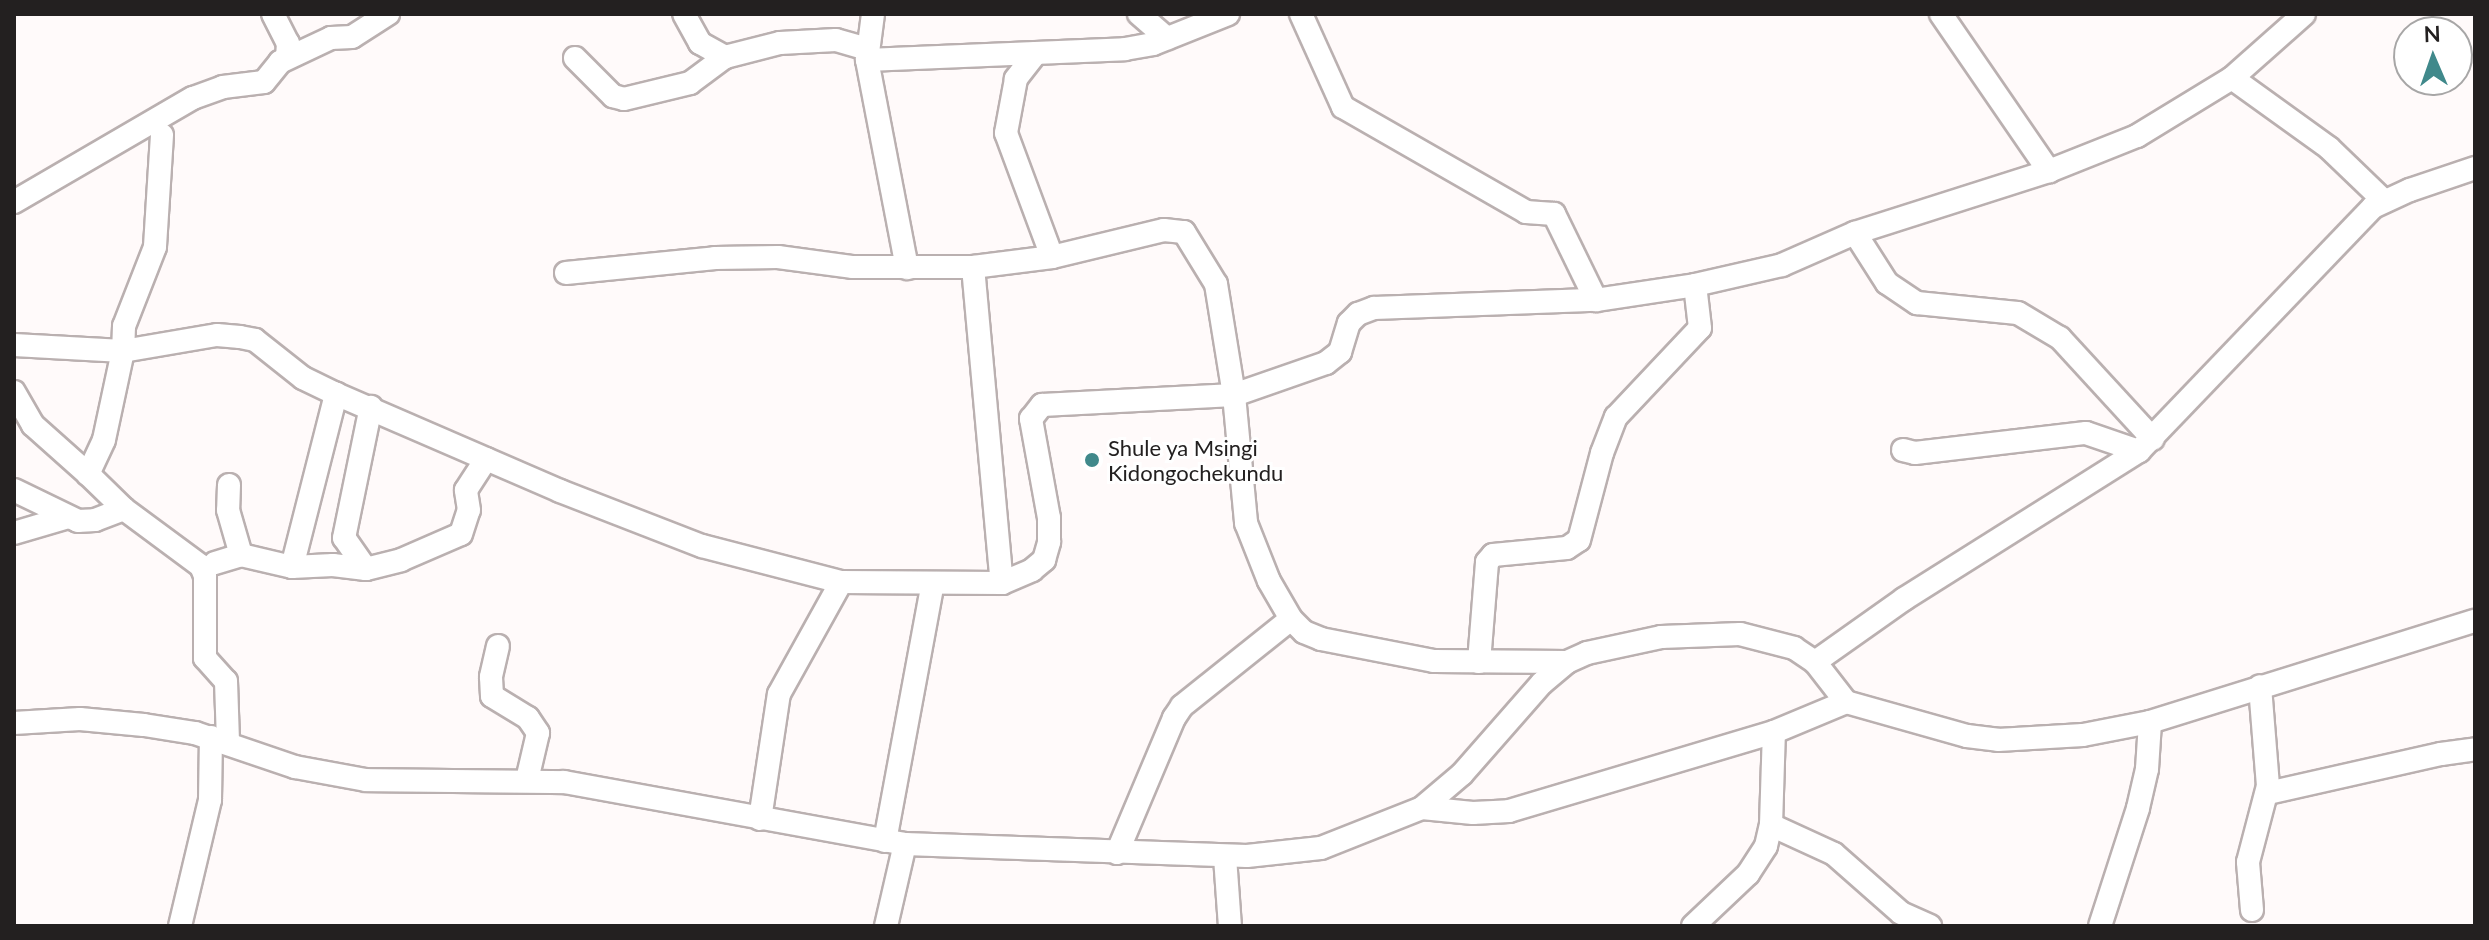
<!DOCTYPE html>
<html>
<head>
<meta charset="utf-8">
<style>
	body { margin:0 }
	#map { position:relative; width:2489px; height:940px; overflow:hidden; background:#fffafa; font-family:Lato,sans-serif }
	div>[style] { position:absolute }
	.roads { filter:drop-shadow(2px 0 #bab0b0) drop-shadow(-2px 0 #bab0b0) drop-shadow(0 2px #bab0b0) drop-shadow(0 -2px #bab0b0) }
	.street>* { height:22px; margin:-11px; padding:0 11px; transform-origin:11px; border-radius:11px; background:#fff }
	.dots>* { width:22px; height:22px; translate:-50% -50%; box-sizing:border-box; border:4px solid #fff; border-radius:50% }
	span { translate:-50% -50%; white-space:nowrap; text-align:center; line-height:1.15; -webkit-text-stroke:6px #fff; paint-order:stroke }
	.poi-label { font-size:22px; color:#232020 }
	.left { translate:0 -50%; text-align:left }
	.frame { position:absolute; inset:0; border:16px solid #232020; pointer-events:none }
	.north { position:absolute; left:2393px; top:16px; width:80px; height:80px; box-sizing:border-box; background:#fff; border:2px solid #a7a6a6; border-radius:50%; rotate:358deg; font-size:22px; font-weight:700; line-height:32px; text-align:center; color:#232020 }
	.north::after { content:''; display:block; margin:auto; width:28px; height:36px; background:#40898b; clip-path:polygon(50% 0,100% 100%,50% 72%,0 100%) }
</style>
</head>
<body>
<div id="map">
	<div class="roads">
		<div class="street">
			<div style="left:273px;top:14px;width:33px;rotate:63deg"></div>
			<div style="left:288px;top:43px;width:15px;rotate:94deg"></div>
			<div style="left:684px;top:14px;width:33px;rotate:61deg"></div>
			<div style="left:700px;top:43px;width:29px;rotate:29deg"></div>
			<div style="left:873px;top:14px;width:46px;rotate:97.4deg"></div>
			<div style="left:867px;top:60px;width:212px;rotate:79.1deg"></div>
			<div style="left:1139px;top:14px;width:37px;rotate:41deg"></div>
			<div style="left:1301px;top:14px;width:102px;rotate:65.7deg"></div>
			<div style="left:1343px;top:107px;width:211px;rotate:29.8deg"></div>
			<div style="left:1526px;top:212px;width:28px;rotate:4deg"></div>
			<div style="left:1554px;top:214px;width:96px;rotate:64deg"></div>
			<div style="left:1941px;top:14px;width:191px;rotate:55.5deg"></div>
			<div style="left:1036px;top:53px;width:33px;rotate:128deg"></div>
			<div style="left:1016px;top:79px;width:55px;rotate:100.5deg"></div>
			<div style="left:1006px;top:133px;width:132px;rotate:69.6deg"></div>
			<div style="left:575px;top:58px;width:54px;rotate:45deg"></div>
			<div style="left:613px;top:96px;width:11px;rotate:15deg"></div>
			<div style="left:624px;top:99px;width:68px;rotate:-13.6deg"></div>
			<div style="left:690px;top:83px;width:44px;rotate:-36.6deg"></div>
			<div style="left:725px;top:57px;width:57px;rotate:-14.3deg"></div>
			<div style="left:780px;top:43px;width:56px;rotate:-3.1deg"></div>
			<div style="left:836px;top:40px;width:33px;rotate:16deg"></div>
			<div style="left:867px;top:60px;width:258px;rotate:-2.4deg"></div>
			<div style="left:1125px;top:49px;width:28px;rotate:-10deg"></div>
			<div style="left:1153px;top:44px;width:81px;rotate:-21.8deg"></div>
			<div style="left:2232px;top:78px;width:120px;rotate:35.8deg"></div>
			<div style="left:2329px;top:148px;width:76px;rotate:43.9deg"></div>
			<div style="left:162px;top:135px;width:112px;rotate:93.6deg"></div>
			<div style="left:155px;top:247px;width:85px;rotate:111.4deg"></div>
			<div style="left:124px;top:326px;width:25px;rotate:92deg"></div>
			<div style="left:123px;top:351px;width:91px;rotate:102.1deg"></div>
			<div style="left:104px;top:440px;width:38px;rotate:115deg"></div>
			<div style="left:88px;top:474px;width:50px;rotate:44.2deg"></div>
			<div style="left:124px;top:509px;width:96px;rotate:36.5deg"></div>
			<div style="left:201px;top:566px;width:11px;rotate:68deg"></div>
			<div style="left:205px;top:576px;width:82px;rotate:90deg"></div>
			<div style="left:205px;top:658px;width:31px;rotate:48deg"></div>
			<div style="left:226px;top:681px;width:61px;rotate:88.1deg"></div>
			<div style="left:14px;top:202px;width:207px;rotate:-30.2deg"></div>
			<div style="left:193px;top:98px;width:32px;rotate:-20deg"></div>
			<div style="left:223px;top:87px;width:41px;rotate:-7deg"></div>
			<div style="left:264px;top:82px;width:26px;rotate:-51deg"></div>
			<div style="left:280px;top:62px;width:56px;rotate:-25.2deg"></div>
			<div style="left:331px;top:38px;width:21px;rotate:-3deg"></div>
			<div style="left:352px;top:37px;width:43px;rotate:-32.6deg"></div>
			<div style="left:1855px;top:233px;width:59px;rotate:57.4deg"></div>
			<div style="left:1887px;top:283px;width:36px;rotate:34deg"></div>
			<div style="left:1917px;top:303px;width:101px;rotate:5.7deg"></div>
			<div style="left:2018px;top:313px;width:49px;rotate:30.8deg"></div>
			<div style="left:2060px;top:338px;width:137px;rotate:47.4deg"></div>
			<div style="left:973px;top:267px;width:317px;rotate:84.8deg"></div>
			<div style="left:566px;top:273px;width:150px;rotate:-5.7deg"></div>
			<div style="left:715px;top:258px;width:63px;rotate:-0.9deg"></div>
			<div style="left:778px;top:257px;width:76px;rotate:7.6deg"></div>
			<div style="left:853px;top:267px;width:120px"></div>
			<div style="left:973px;top:267px;width:80px;rotate:-7.2deg"></div>
			<div style="left:1052px;top:257px;width:115px;rotate:-13.6deg"></div>
			<div style="left:1164px;top:230px;width:20px;rotate:6deg"></div>
			<div style="left:1184px;top:232px;width:61px;rotate:58.4deg"></div>
			<div style="left:1216px;top:284px;width:112px;rotate:80.8deg"></div>
			<div style="left:1234px;top:395px;width:129px;rotate:84.6deg"></div>
			<div style="left:1246px;top:523px;width:62px;rotate:68.4deg"></div>
			<div style="left:1269px;top:581px;width:44px;rotate:59.9deg"></div>
			<div style="left:1291px;top:619px;width:18px;rotate:45deg"></div>
			<div style="left:1304px;top:632px;width:18px;rotate:22deg"></div>
			<div style="left:1321px;top:639px;width:115px;rotate:11deg"></div>
			<div style="left:1434px;top:661px;width:133px;rotate:0.4deg"></div>
			<div style="left:14px;top:345px;width:109px;rotate:3.2deg"></div>
			<div style="left:123px;top:351px;width:95px;rotate:-9.7deg"></div>
			<div style="left:217px;top:335px;width:23px;rotate:5deg"></div>
			<div style="left:240px;top:337px;width:15px;rotate:11deg"></div>
			<div style="left:255px;top:340px;width:61px;rotate:38.4deg"></div>
			<div style="left:303px;top:378px;width:37px;rotate:26deg"></div>
			<div style="left:336px;top:394px;width:244px;rotate:23.4deg"></div>
			<div style="left:560px;top:491px;width:152px;rotate:21.2deg"></div>
			<div style="left:702px;top:546px;width:144px;rotate:14.5deg"></div>
			<div style="left:841px;top:582px;width:161px;rotate:0.4deg"></div>
			<div style="left:1002px;top:583px;width:33px;rotate:-23deg"></div>
			<div style="left:1032px;top:570px;width:16px;rotate:-40deg"></div>
			<div style="left:1044px;top:560px;width:19px;rotate:-74deg"></div>
			<div style="left:1049px;top:542px;width:24px;rotate:-90deg"></div>
			<div style="left:1049px;top:518px;width:101px;rotate:-100.3deg"></div>
			<div style="left:1031px;top:419px;width:18px;rotate:-52deg"></div>
			<div style="left:1042px;top:405px;width:192px;rotate:-3deg"></div>
			<div style="left:1234px;top:395px;width:97px;rotate:-19.2deg"></div>
			<div style="left:1326px;top:363px;width:18px;rotate:-38deg"></div>
			<div style="left:1340px;top:352px;width:30px;rotate:-73deg"></div>
			<div style="left:1349px;top:323px;width:13px;rotate:-45deg"></div>
			<div style="left:1358px;top:314px;width:17px;rotate:-21deg"></div>
			<div style="left:1374px;top:308px;width:222px;rotate:-2.1deg"></div>
			<div style="left:1596px;top:300px;width:100px;rotate:-8.6deg"></div>
			<div style="left:1695px;top:285px;width:89px;rotate:-12.9deg"></div>
			<div style="left:1782px;top:265px;width:80px;rotate:-23.7deg"></div>
			<div style="left:1855px;top:233px;width:204px;rotate:-17.7deg"></div>
			<div style="left:2049px;top:171px;width:95px;rotate:-21.7deg"></div>
			<div style="left:2137px;top:136px;width:111px;rotate:-31.4deg"></div>
			<div style="left:2232px;top:78px;width:96px;rotate:-41.6deg"></div>
			<div style="left:14px;top:392px;width:38px;rotate:60deg"></div>
			<div style="left:33px;top:425px;width:74px;rotate:41.7deg"></div>
			<div style="left:1903px;top:450px;width:12px;rotate:14deg"></div>
			<div style="left:1915px;top:453px;width:172px;rotate:-6.7deg"></div>
			<div style="left:2086px;top:433px;width:56px;rotate:18.8deg"></div>
			<div style="left:229px;top:485px;width:25px;rotate:92deg"></div>
			<div style="left:228px;top:510px;width:47px;rotate:73.9deg"></div>
			<div style="left:14px;top:490px;width:71px;rotate:25.8deg"></div>
			<div style="left:78px;top:521px;width:17px;rotate:-3deg"></div>
			<div style="left:95px;top:520px;width:31px;rotate:-21deg"></div>
			<div style="left:14px;top:533px;width:56px;rotate:-16.5deg"></div>
			<div style="left:215px;top:563px;width:27px;rotate:-17deg"></div>
			<div style="left:241px;top:555px;width:52px;rotate:13.2deg"></div>
			<div style="left:292px;top:567px;width:41px;rotate:-2.8deg"></div>
			<div style="left:333px;top:565px;width:33px;rotate:7deg"></div>
			<div style="left:366px;top:569px;width:36px;rotate:-14deg"></div>
			<div style="left:401px;top:560px;width:65px;rotate:-23.4deg"></div>
			<div style="left:461px;top:534px;width:25px;rotate:-72deg"></div>
			<div style="left:469px;top:510px;width:20px;rotate:-99deg"></div>
			<div style="left:466px;top:490px;width:37px;rotate:-57deg"></div>
			<div style="left:292px;top:567px;width:179px;rotate:-75.7deg"></div>
			<div style="left:366px;top:569px;width:38px;rotate:-125deg"></div>
			<div style="left:344px;top:538px;width:134px;rotate:-78.4deg"></div>
			<div style="left:498px;top:646px;width:32px;rotate:103deg"></div>
			<div style="left:491px;top:677px;width:19px;rotate:87deg"></div>
			<div style="left:492px;top:696px;width:42px;rotate:31.4deg"></div>
			<div style="left:528px;top:718px;width:18px;rotate:56deg"></div>
			<div style="left:538px;top:733px;width:48px;rotate:103.2deg"></div>
			<div style="left:1479px;top:662px;width:100px;rotate:-85.4deg"></div>
			<div style="left:1487px;top:562px;width:9px;rotate:-49deg"></div>
			<div style="left:1493px;top:555px;width:74px;rotate:-5.4deg"></div>
			<div style="left:1567px;top:548px;width:14px;rotate:-34deg"></div>
			<div style="left:1579px;top:540px;width:90px;rotate:-75.2deg"></div>
			<div style="left:1602px;top:453px;width:39px;rotate:-69deg"></div>
			<div style="left:1616px;top:417px;width:122px;rotate:-46.7deg"></div>
			<div style="left:1700px;top:328px;width:43px;rotate:-96.6deg"></div>
			<div style="left:1815px;top:662px;width:109px;rotate:-35.3deg"></div>
			<div style="left:1904px;top:599px;width:278px;rotate:-32.2deg"></div>
			<div style="left:2139px;top:451px;width:338px;rotate:-46.2deg"></div>
			<div style="left:2373px;top:207px;width:41px;rotate:-24.7deg"></div>
			<div style="left:2410px;top:190px;width:69px;rotate:-18.7deg"></div>
			<div style="left:14px;top:723px;width:66px;rotate:-3.5deg"></div>
			<div style="left:80px;top:719px;width:64px;rotate:5.4deg"></div>
			<div style="left:144px;top:725px;width:52px;rotate:8.9deg"></div>
			<div style="left:195px;top:733px;width:106px;rotate:18.8deg"></div>
			<div style="left:295px;top:767px;width:72px;rotate:10.4deg"></div>
			<div style="left:366px;top:780px;width:198px;rotate:0.6deg"></div>
			<div style="left:564px;top:782px;width:347px;rotate:10.3deg"></div>
			<div style="left:905px;top:844px;width:342px;rotate:2deg"></div>
			<div style="left:1247px;top:856px;width:74px;rotate:-6.2deg"></div>
			<div style="left:1321px;top:848px;width:109px;rotate:-21.6deg"></div>
			<div style="left:1422px;top:808px;width:52px;rotate:-40.4deg"></div>
			<div style="left:1462px;top:774px;width:121px;rotate:-48.7deg"></div>
			<div style="left:1542px;top:683px;width:33px;rotate:-40deg"></div>
			<div style="left:1567px;top:662px;width:22px;rotate:-24deg"></div>
			<div style="left:1587px;top:653px;width:76px;rotate:-12.2deg"></div>
			<div style="left:1661px;top:637px;width:79px;rotate:-2.2deg"></div>
			<div style="left:1740px;top:634px;width:56px;rotate:14.5deg"></div>
			<div style="left:1794px;top:648px;width:25px;rotate:34deg"></div>
			<div style="left:1815px;top:662px;width:51px;rotate:52.2deg"></div>
			<div style="left:1846px;top:702px;width:126px;rotate:15.7deg"></div>
			<div style="left:1967px;top:736px;width:31px;rotate:7deg"></div>
			<div style="left:1998px;top:740px;width:85px;rotate:-3.4deg"></div>
			<div style="left:2083px;top:735px;width:68px;rotate:-11deg"></div>
			<div style="left:2150px;top:722px;width:340px;rotate:-17.3deg"></div>
			<div style="left:2268px;top:793px;width:177px;rotate:-12.7deg"></div>
			<div style="left:2441px;top:754px;width:34px;rotate:-8deg"></div>
			<div style="left:1422px;top:808px;width:51px;rotate:5.6deg"></div>
			<div style="left:1473px;top:813px;width:36px;rotate:-3deg"></div>
			<div style="left:1509px;top:811px;width:277px;rotate:-16.6deg"></div>
			<div style="left:1774px;top:732px;width:78px;rotate:-22.6deg"></div>
			<div style="left:760px;top:819px;width:126px;rotate:-81.4deg"></div>
			<div style="left:779px;top:694px;width:128px;rotate:-61deg"></div>
			<div style="left:1771px;top:825px;width:69px;rotate:24.7deg"></div>
			<div style="left:1834px;top:854px;width:89px;rotate:41.4deg"></div>
			<div style="left:1901px;top:913px;width:32px;rotate:24deg"></div>
			<div style="left:885px;top:841px;width:262px;rotate:-79.5deg"></div>
			<div style="left:1117px;top:853px;width:147px;rotate:-67.1deg"></div>
			<div style="left:1174px;top:718px;width:14px;rotate:-56deg"></div>
			<div style="left:1182px;top:706px;width:139px;rotate:-38.6deg"></div>
			<div style="left:1225px;top:857px;width:69px;rotate:85.9deg"></div>
			<div style="left:2252px;top:910px;width:48px;rotate:-94.8deg"></div>
			<div style="left:2248px;top:862px;width:79px;rotate:-75.3deg"></div>
			<div style="left:2268px;top:786px;width:100px;rotate:-94.6deg"></div>
			<div style="left:180px;top:926px;width:130px;rotate:-76.6deg"></div>
			<div style="left:210px;top:800px;width:63px;rotate:-89.1deg"></div>
			<div style="left:886px;top:926px;width:84px;rotate:-77deg"></div>
			<div style="left:1693px;top:926px;width:76px;rotate:-43.4deg"></div>
			<div style="left:1748px;top:874px;width:33px;rotate:-57deg"></div>
			<div style="left:1766px;top:846px;width:22px;rotate:-77deg"></div>
			<div style="left:1771px;top:825px;width:93px;rotate:-88.2deg"></div>
			<div style="left:2100px;top:926px;width:124px;rotate:-72.1deg"></div>
			<div style="left:2138px;top:808px;width:40px;rotate:-77deg"></div>
			<div style="left:2147px;top:769px;width:47px;rotate:-86.3deg"></div>
		</div>
	</div>
	<div class="dots">
		<div style="left:1092px;top:460px;background:#40898b"></div>
	</div>
	<div class="poi-label">
		<span class="left" style="left:1108px;top:460px">Shule ya Msingi<br>Kidongochekundu</span>
	</div>
	<div class="frame"></div>
	<div class="north">N</div>
</div>
</body>
</html>
